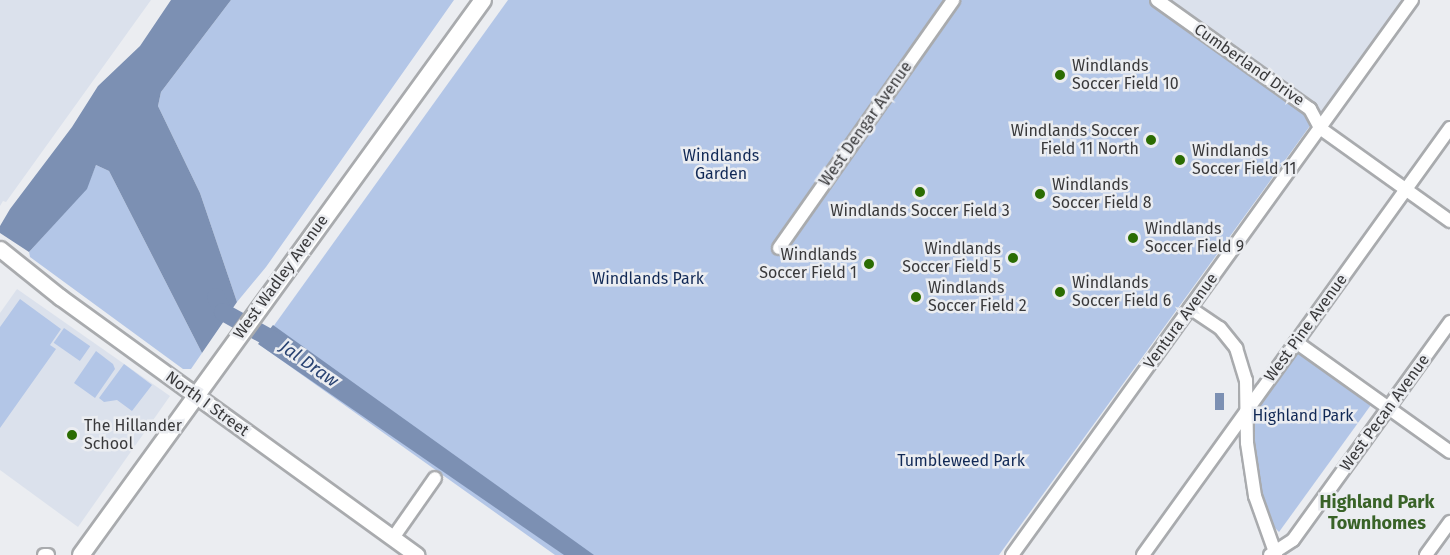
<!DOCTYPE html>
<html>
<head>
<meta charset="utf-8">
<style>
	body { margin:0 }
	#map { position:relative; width:1450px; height:555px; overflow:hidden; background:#ebedf1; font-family:"Fira Sans",sans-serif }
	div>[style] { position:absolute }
	.built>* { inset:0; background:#dbe1ec }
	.green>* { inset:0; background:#b3c6e7; transform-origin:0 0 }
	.water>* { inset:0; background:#7c90b3; transform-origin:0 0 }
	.river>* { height:18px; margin:-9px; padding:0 9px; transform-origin:9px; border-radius:9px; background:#7c90b3 }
	.roads { filter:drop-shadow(2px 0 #a9abae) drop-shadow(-2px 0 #a9abae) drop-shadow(0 2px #a9abae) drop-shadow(0 -2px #a9abae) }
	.minor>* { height:12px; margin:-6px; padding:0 6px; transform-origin:6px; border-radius:6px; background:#fff }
	.tertiary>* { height:15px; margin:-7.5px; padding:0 7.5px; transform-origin:7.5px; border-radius:7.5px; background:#fff }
	.secondary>* { height:16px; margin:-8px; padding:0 8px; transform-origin:8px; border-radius:8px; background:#fff }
	.dots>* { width:16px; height:16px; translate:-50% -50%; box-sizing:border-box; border:3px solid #ebedf1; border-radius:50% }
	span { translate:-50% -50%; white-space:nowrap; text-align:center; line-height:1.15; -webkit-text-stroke:5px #ebedf1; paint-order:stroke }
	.street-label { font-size:16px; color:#39393b }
	.poi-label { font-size:16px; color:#39393b }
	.left { translate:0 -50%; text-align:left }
	.right { translate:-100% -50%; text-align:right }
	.park-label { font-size:16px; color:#112956 }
	.water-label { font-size:18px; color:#284272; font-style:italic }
	.neighbourhood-label { font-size:18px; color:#396328; font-weight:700 }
</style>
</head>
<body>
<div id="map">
	<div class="built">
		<div style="clip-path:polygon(0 0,151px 0,6px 202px,3px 201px,0 206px)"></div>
		<div style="clip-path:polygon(1166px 0,1407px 0,1325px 114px)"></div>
		<div style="clip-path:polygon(17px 289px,170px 396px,78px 527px,0 470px,0 313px)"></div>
	</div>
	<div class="green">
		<div style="clip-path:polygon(231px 0,454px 0,266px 267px,237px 302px,200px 193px,158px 106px,161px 92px)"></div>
		<div style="clip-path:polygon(508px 0,1166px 0,1320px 112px,999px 555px,555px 555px,260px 345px)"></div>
		<div style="clip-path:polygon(96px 165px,109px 171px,202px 353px,191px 369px,183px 369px,30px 257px,29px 252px,86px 189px)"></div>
		<div style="clip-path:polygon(20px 299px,61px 329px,50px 345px,56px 349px,0 428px,0 327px)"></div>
		<div style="left:64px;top:328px;width:32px;height:18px;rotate:35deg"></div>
		<div style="clip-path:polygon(1297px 342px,1376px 398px,1279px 532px,1260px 513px,1247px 410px)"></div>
		<div style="clip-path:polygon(96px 351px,113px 364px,115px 369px,95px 398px,74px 383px)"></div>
		<div style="clip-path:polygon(124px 364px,152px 385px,132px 411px,117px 400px,104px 402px,99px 398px)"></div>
	</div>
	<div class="water">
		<div style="clip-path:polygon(171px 0,231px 0,161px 92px,158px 106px,200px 193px,237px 302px,202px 353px,109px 171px,96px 165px,87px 189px,29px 252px,0 233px,0 226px,10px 209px,72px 127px,98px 86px,140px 46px)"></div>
		<div style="clip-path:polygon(273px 325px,594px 555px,564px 555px,258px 344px)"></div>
		<div style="left:1215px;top:393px;width:9px;height:17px"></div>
	</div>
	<div class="river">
		<div style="left:216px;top:297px;width:17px;rotate:65deg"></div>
		<div style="left:223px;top:312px;width:70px;rotate:29.1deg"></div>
	</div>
	<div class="roads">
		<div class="minor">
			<div style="left:1157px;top:0;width:188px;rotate:35.5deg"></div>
			<div style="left:1310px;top:109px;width:21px;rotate:62deg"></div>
			<div style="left:1320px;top:128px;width:160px;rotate:35.6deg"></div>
			<div style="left:779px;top:248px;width:303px;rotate:-54.9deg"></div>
			<div style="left:1190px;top:308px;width:36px;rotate:34deg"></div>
			<div style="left:1220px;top:328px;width:26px;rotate:51deg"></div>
			<div style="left:1236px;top:348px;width:34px;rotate:73deg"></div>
			<div style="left:1246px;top:380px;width:63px;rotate:89.1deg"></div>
			<div style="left:1247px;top:443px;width:54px;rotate:81.4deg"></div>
			<div style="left:1255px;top:496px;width:63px;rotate:70.4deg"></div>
			<div style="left:1296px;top:342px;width:189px;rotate:35.5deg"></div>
			<div style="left:393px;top:538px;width:73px;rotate:-55deg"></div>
			<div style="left:44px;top:555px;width:4px"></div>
			<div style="left:1012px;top:555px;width:684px;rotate:-54.22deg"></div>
			<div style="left:1143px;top:555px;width:526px;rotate:-54.29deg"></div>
			<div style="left:1270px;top:555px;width:27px;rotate:-33deg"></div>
			<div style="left:1293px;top:540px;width:269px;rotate:-54.2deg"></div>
			<div style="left:1426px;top:555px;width:41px;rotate:-54deg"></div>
		</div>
		<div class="tertiary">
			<div style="left:0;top:249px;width:77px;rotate:38.7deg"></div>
			<div style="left:60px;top:297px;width:440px;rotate:35.9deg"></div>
		</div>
		<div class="secondary">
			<div style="left:81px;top:555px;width:685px;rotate:-54.08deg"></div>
		</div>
	</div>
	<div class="dots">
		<div style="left:1060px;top:75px;background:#2b6c02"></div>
		<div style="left:1151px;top:140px;background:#2b6c02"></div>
		<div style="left:1180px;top:160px;background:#2b6c02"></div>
		<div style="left:920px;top:192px;background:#2b6c02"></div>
		<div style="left:1040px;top:194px;background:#2b6c02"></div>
		<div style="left:1133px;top:238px;background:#2b6c02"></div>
		<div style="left:1013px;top:258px;background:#2b6c02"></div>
		<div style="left:869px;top:264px;background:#2b6c02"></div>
		<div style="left:1060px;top:292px;background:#2b6c02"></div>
		<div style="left:916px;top:297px;background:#2b6c02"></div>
		<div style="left:72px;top:435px;background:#2b6c02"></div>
	</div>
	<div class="street-label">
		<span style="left:1249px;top:65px;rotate:35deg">Cumberland Drive</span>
		<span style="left:866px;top:124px;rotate:-55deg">West Dengar Avenue</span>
		<span style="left:281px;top:277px;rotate:-54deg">West Wadley Avenue</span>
		<span style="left:1181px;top:321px;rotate:-54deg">Ventura Avenue</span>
		<span style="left:1306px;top:328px;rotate:-54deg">West Pine Avenue</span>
		<span style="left:207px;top:404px;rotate:36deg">North I Street</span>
		<span style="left:1385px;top:413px;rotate:-54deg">West Pecan Avenue</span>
	</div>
	<div class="poi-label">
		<span class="left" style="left:1072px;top:75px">Windlands<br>Soccer Field 10</span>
		<span class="right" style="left:1139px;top:140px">Windlands Soccer<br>Field 11 North</span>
		<span class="left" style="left:1192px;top:160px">Windlands<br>Soccer Field 11</span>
		<span class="left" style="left:1052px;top:194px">Windlands<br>Soccer Field 8</span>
		<span style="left:920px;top:211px">Windlands Soccer Field 3</span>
		<span class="left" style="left:1145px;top:238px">Windlands<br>Soccer Field 9</span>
		<span class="right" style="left:1001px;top:258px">Windlands<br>Soccer Field 5</span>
		<span class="right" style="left:857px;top:264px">Windlands<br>Soccer Field 1</span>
		<span class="left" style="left:1072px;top:292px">Windlands<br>Soccer Field 6</span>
		<span class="left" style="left:928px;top:297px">Windlands<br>Soccer Field 2</span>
		<span class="left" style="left:84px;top:435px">The Hillander<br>School</span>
	</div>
	<div class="park-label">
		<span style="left:721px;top:165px">Windlands<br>Garden</span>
		<span style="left:648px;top:279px">Windlands Park</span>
		<span style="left:1303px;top:416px">Highland Park</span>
		<span style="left:961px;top:461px">Tumbleweed Park</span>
	</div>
	<div class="water-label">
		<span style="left:309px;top:364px;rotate:35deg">Jal Draw</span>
	</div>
	<div class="neighbourhood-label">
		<span style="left:1377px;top:513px">Highland Park<br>Townhomes</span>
	</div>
</div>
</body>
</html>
